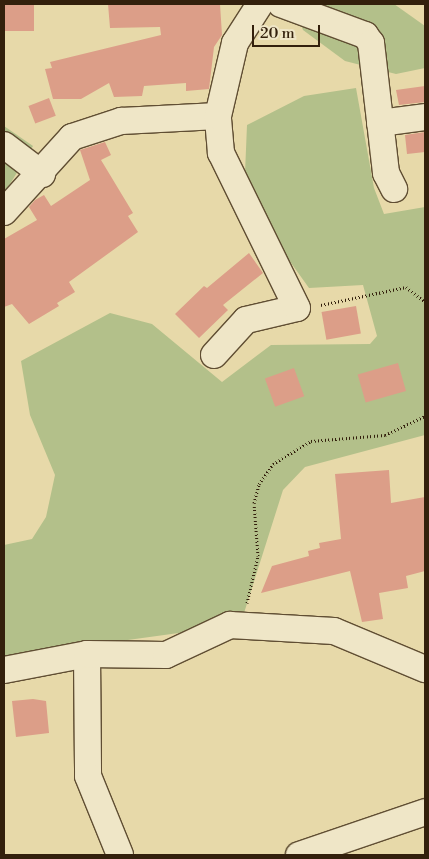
<!DOCTYPE html>
<html>
<head>
<meta charset="utf-8">
<style>
	body { margin:0 }
	#map { position:relative; width:429px; height:859px; overflow:hidden; background:#e7d9a9; font-family:"Libre Bodoni",serif }
	div>[style] { position:absolute }
	.green>* { inset:0; background:#b3c08a }
	.building>* { inset:0; background:#dc9e88; transform-origin:0 0 }
	.path>* { height:3px; margin-top:-1.5px; transform-origin:0; background:repeating-linear-gradient(90deg,#33200c 0 1px,transparent 0 3.5px) }
	.roads { filter:drop-shadow(1px 0 #604e33) drop-shadow(-1px 0 #604e33) drop-shadow(0 1px #604e33) drop-shadow(0 -1px #604e33) }
	.minor>* { height:26px; margin:-13px; padding:0 13px; transform-origin:13px; border-radius:13px; background:#efe6c7 }
	span { translate:-50% -50%; white-space:nowrap; text-align:center; line-height:1.15; -webkit-text-stroke:4px #efe6c7; paint-order:stroke }
	.frame { position:absolute; inset:0; border:5px solid #33200c; pointer-events:none }
	.scale { position:absolute; left:252px; top:25px; width:68px; height:22px; box-sizing:border-box; border:2px solid #33200c; border-top:0; padding-left:6px; font-size:15px; line-height:18px; white-space:nowrap; color:#33200c; -webkit-text-stroke:4px #efe6c7; paint-order:stroke }
</style>
</head>
<body>
<div id="map">
	<div class="green">
		<div style="clip-path:polygon(294px 4px,394px 4px,425px 26px,425px 68px,396px 74px,345px 61px,303px 30px)"></div>
		<div style="clip-path:polygon(356px 88px,374px 188px,384px 214px,425px 207px,425px 435px,305px 467px,283px 490px,244px 613px,186px 632px,4px 657px,4px 545px,32px 539px,46px 517px,55px 475px,30px 415px,21px 361px,110px 313px,152px 324px,222px 382px,271px 345px,370px 344px,377px 336px,363px 285px,309px 288px,256px 214px,245px 173px,247px 125px,304px 96px)"></div>
		<div style="clip-path:polygon(4px 126px,33px 146px,4px 194px)"></div>
	</div>
	<div class="building">
		<div style="left:4px;top:4px;width:30px;height:27px"></div>
		<div style="clip-path:polygon(108px 4px,220px 4px,222px 35px,214px 47px,209px 89px,186px 91px,186px 83px,144px 86px,142px 96px,114px 97px,109px 83px,81px 99px,53px 99px,45px 69px,52px 68px,50px 62px,161px 35px,160px 27px,110px 28px)"></div>
		<div style="clip-path:polygon(425px 86px,425px 102px,399px 105px,396px 90px)"></div>
		<div style="left:49px;top:98px;width:19px;height:22px;rotate:69deg"></div>
		<div style="clip-path:polygon(425px 132px,425px 152px,407px 154px,405px 135px)"></div>
		<div style="clip-path:polygon(105px 142px,111px 155px,101px 160px,133px 213px,128px 216px,138px 232px,69px 282px,75px 292px,57px 303px,59px 306px,29px 324px,12px 304px,4px 307px,4px 239px,37px 220px,29px 207px,35px 200px,44px 195px,51px 206px,90px 180px,80px 150px)"></div>
		<div style="clip-path:polygon(249px 253px,263px 273px,223px 305px,228px 310px,199px 338px,175px 314px,204px 286px,207px 288px)"></div>
		<div style="left:356px;top:306px;width:28px;height:35px;rotate:80deg"></div>
		<div style="left:398px;top:363px;width:29px;height:42px;rotate:74deg"></div>
		<div style="left:294px;top:368px;width:30px;height:31px;rotate:70deg"></div>
		<div style="clip-path:polygon(389px 470px,391px 503px,425px 497px,425px 571px,406px 576px,408px 588px,379px 593px,383px 619px,362px 622px,350px 571px,261px 593px,272px 566px,309px 556px,308px 551px,320px 548px,319px 543px,341px 539px,335px 474px)"></div>
		<div style="clip-path:polygon(33px 699px,46px 701px,49px 733px,16px 737px,12px 701px)"></div>
	</div>
	<div class="path">
		<div style="left:321px;top:305px;width:87px;rotate:-12deg"></div>
		<div style="left:406px;top:287px;width:24px;rotate:38deg"></div>
		<div style="left:247px;top:603px;width:48px;rotate:-76.8deg"></div>
		<div style="left:258px;top:556px;width:53px;rotate:-94.3deg"></div>
		<div style="left:254px;top:503px;width:20px;rotate:-75deg"></div>
		<div style="left:259px;top:484px;width:24px;rotate:-55deg"></div>
		<div style="left:273px;top:464px;width:44px;rotate:-31.2deg"></div>
		<div style="left:311px;top:441px;width:74px;rotate:-4.6deg"></div>
		<div style="left:385px;top:435px;width:44px;rotate:-25.4deg"></div>
	</div>
	<div class="roads">
		<div class="minor">
			<div style="left:281px;top:4px;width:90px;rotate:20.3deg"></div>
			<div style="left:365px;top:35px;width:10px;rotate:53deg"></div>
			<div style="left:371px;top:43px;width:131px;rotate:83.4deg"></div>
			<div style="left:386px;top:173px;width:18px;rotate:63deg"></div>
			<div style="left:380px;top:123px;width:45px;rotate:-7.6deg"></div>
			<div style="left:4px;top:145px;width:48px;rotate:37.3deg"></div>
			<div style="left:4px;top:212px;width:101px;rotate:-47.8deg"></div>
			<div style="left:72px;top:137px;width:52px;rotate:-18.1deg"></div>
			<div style="left:121px;top:121px;width:97px;rotate:-3deg"></div>
			<div style="left:214px;top:355px;width:47px;rotate:-47.6deg"></div>
			<div style="left:246px;top:320px;width:52px;rotate:-13.2deg"></div>
			<div style="left:297px;top:308px;width:173px;rotate:-116.1deg"></div>
			<div style="left:221px;top:153px;width:37px;rotate:-95deg"></div>
			<div style="left:218px;top:116px;width:75px;rotate:-76.9deg"></div>
			<div style="left:235px;top:43px;width:46px;rotate:-57.3deg"></div>
			<div style="left:87px;top:654px;width:122px;rotate:89.5deg"></div>
			<div style="left:88px;top:776px;width:85px;rotate:67.9deg"></div>
			<div style="left:4px;top:670px;width:85px;rotate:-10.9deg"></div>
			<div style="left:87px;top:654px;width:79px;rotate:0.7deg"></div>
			<div style="left:166px;top:655px;width:71px;rotate:-25.1deg"></div>
			<div style="left:230px;top:625px;width:104px;rotate:3.3deg"></div>
			<div style="left:334px;top:631px;width:99px;rotate:22.7deg"></div>
			<div style="left:299px;top:855px;width:133px;rotate:-18.8deg"></div>
		</div>
	</div>
	<div class="frame"></div>
	<div class="scale">20 m</div>
</div>
</body>
</html>
